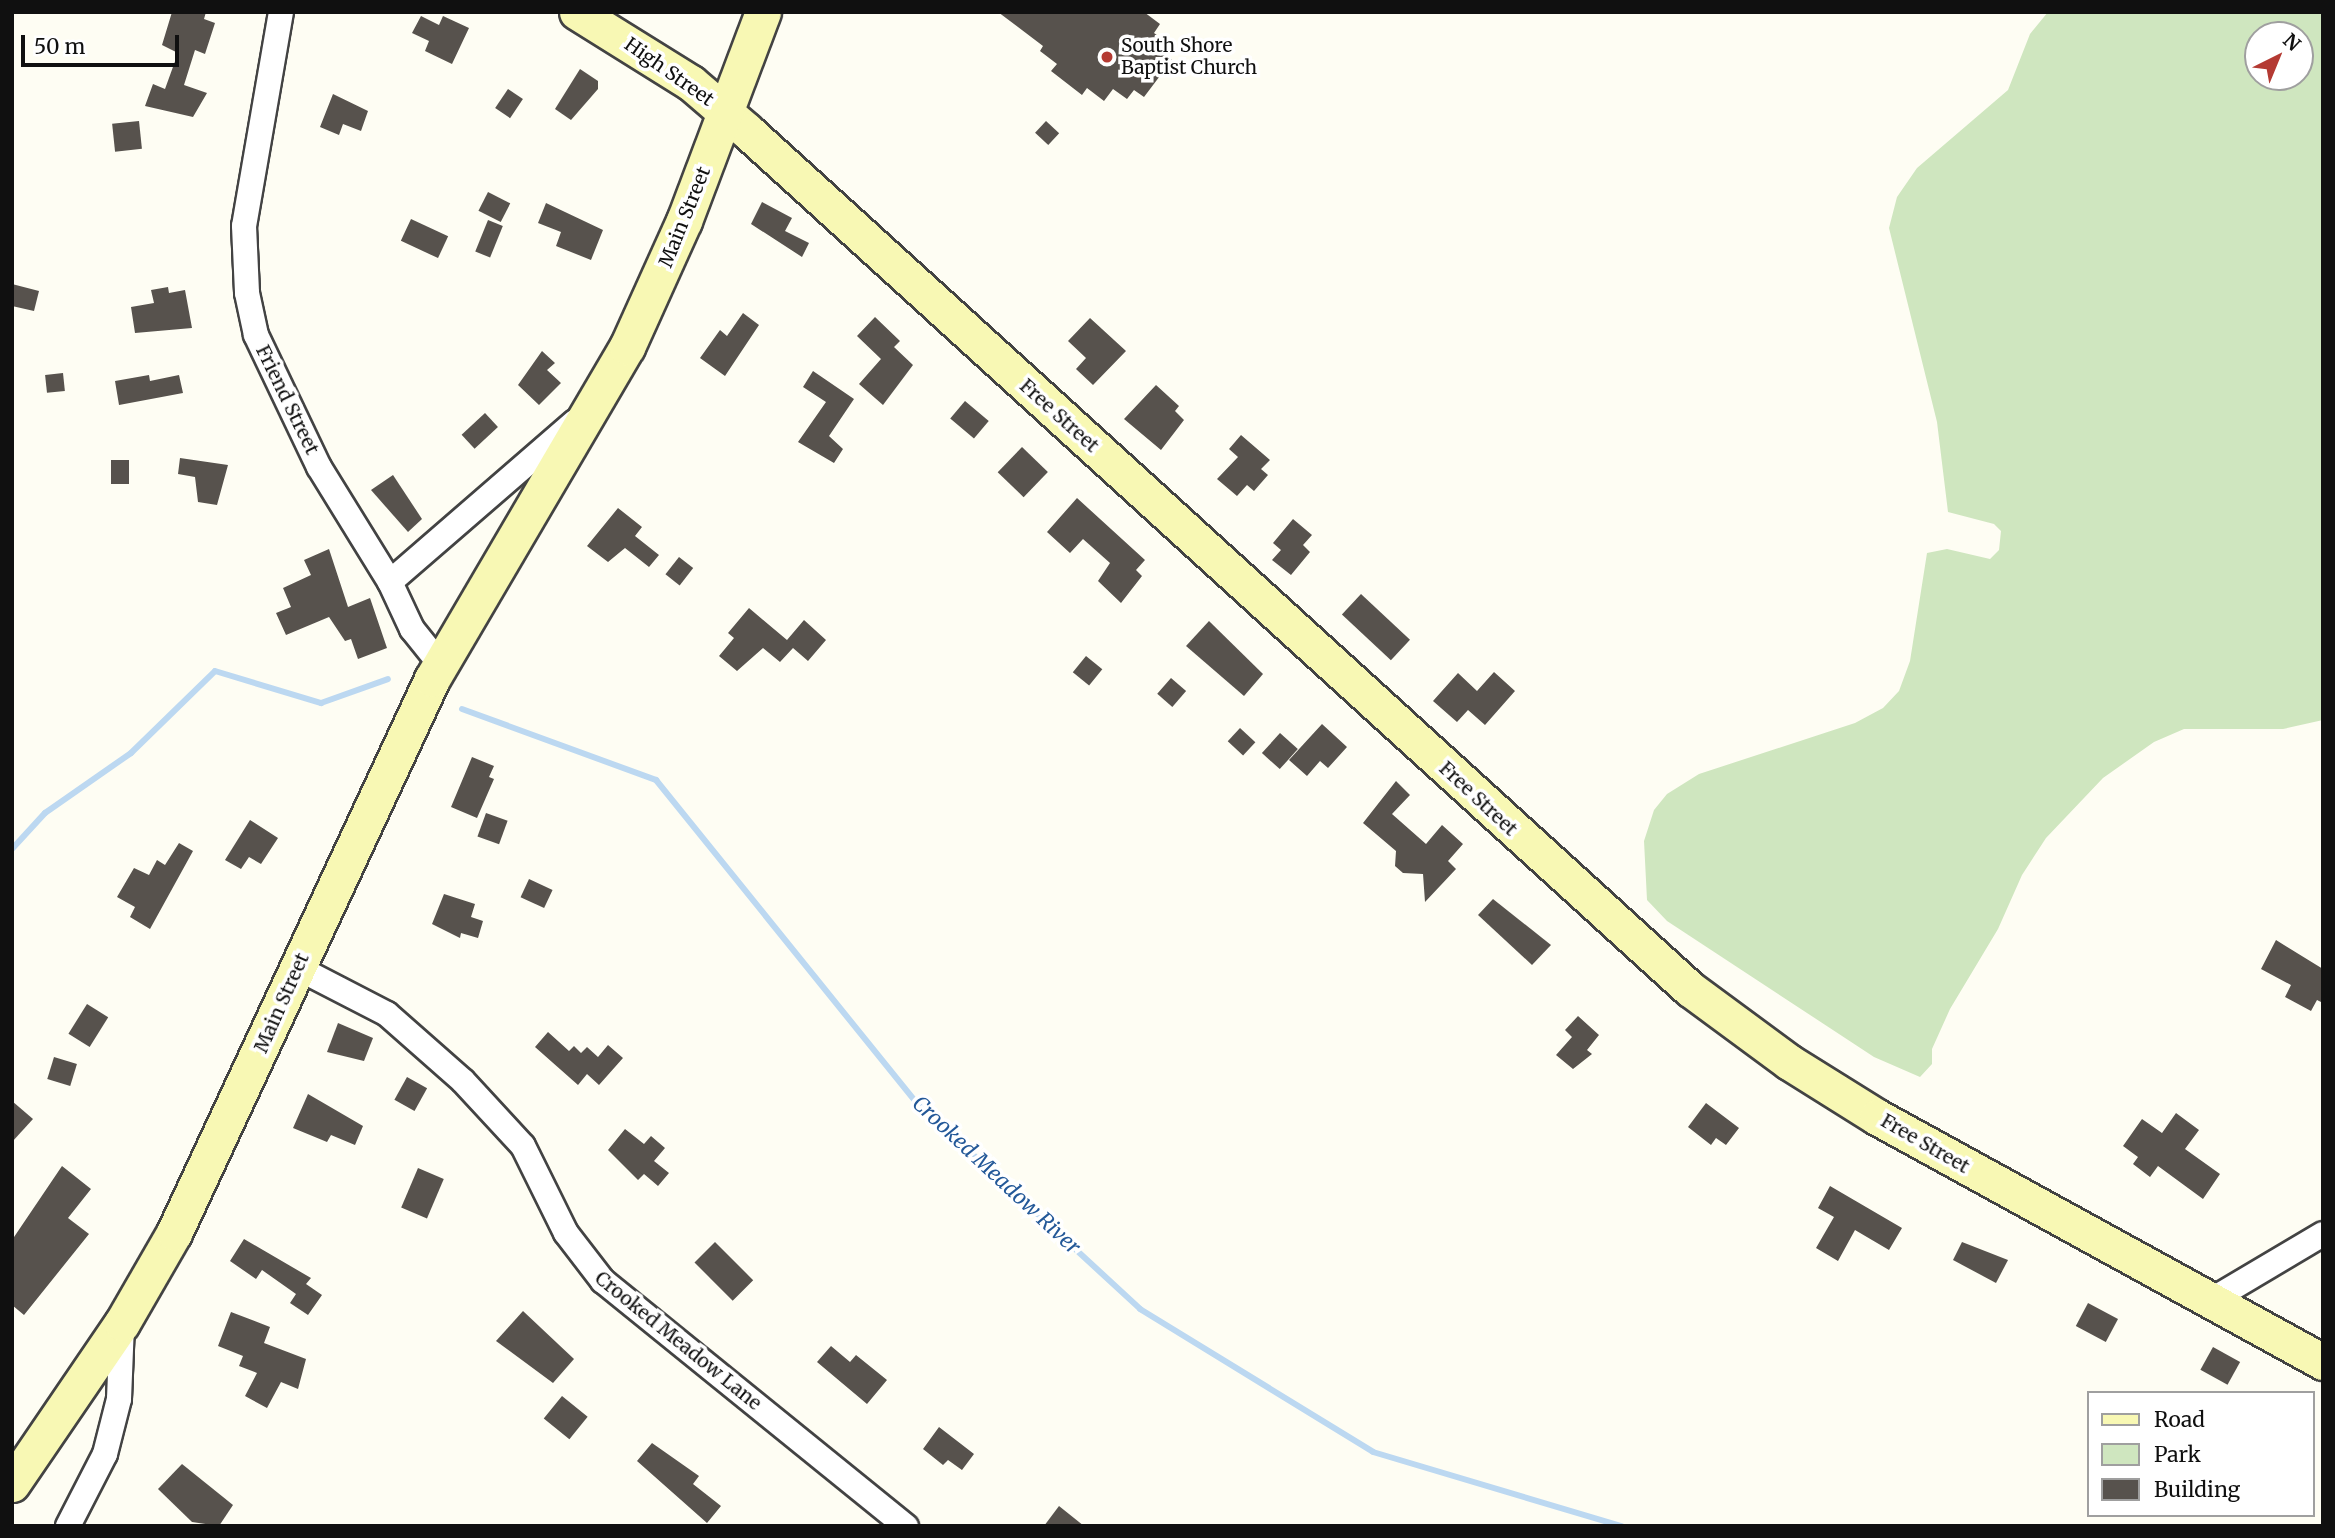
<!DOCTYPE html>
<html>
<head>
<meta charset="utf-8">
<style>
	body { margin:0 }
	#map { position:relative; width:2335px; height:1538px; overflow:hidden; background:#fefdf3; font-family:Merriweather,serif }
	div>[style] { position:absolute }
	.green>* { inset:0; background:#cfe6bf }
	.stream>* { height:6px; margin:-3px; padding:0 3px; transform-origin:3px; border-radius:3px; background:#bcd8f1 }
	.building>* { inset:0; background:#57524d; transform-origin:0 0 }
	.roads { filter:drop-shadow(2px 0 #434343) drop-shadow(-2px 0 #434343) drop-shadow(0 2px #434343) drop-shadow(0 -2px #434343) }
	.street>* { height:24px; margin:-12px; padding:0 12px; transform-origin:12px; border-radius:12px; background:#fff }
	.secondary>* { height:35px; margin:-17.5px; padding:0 17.5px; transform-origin:17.5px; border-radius:17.5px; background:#f8f8b4 }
	.dots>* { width:19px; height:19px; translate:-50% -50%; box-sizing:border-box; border:4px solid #fff; border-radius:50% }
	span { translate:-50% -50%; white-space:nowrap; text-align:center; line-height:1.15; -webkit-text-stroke:7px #fff; paint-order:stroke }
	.poi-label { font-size:19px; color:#101010 }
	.left { translate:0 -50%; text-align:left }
	.street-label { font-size:19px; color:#101010 }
	.water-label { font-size:21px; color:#235898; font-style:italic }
	.frame { position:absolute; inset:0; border:14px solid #101010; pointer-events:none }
	.legend { position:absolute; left:2087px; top:1391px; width:228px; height:126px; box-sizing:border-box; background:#fff; border:2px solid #9f9f9f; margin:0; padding:9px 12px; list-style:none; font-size:21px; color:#101010 }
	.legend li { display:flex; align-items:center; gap:14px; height:35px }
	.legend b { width:35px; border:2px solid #9f9f9f }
	.north { position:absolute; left:2244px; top:21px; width:70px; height:70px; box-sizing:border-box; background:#fff; border:2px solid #9f9f9f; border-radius:50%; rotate:43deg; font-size:19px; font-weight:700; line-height:28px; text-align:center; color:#101010 }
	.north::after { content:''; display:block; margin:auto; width:24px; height:32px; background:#b43a33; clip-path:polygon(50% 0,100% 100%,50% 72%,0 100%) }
	.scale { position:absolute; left:21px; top:35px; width:158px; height:32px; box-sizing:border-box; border:4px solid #101010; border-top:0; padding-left:9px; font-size:21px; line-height:24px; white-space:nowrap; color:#101010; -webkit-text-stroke:5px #fff; paint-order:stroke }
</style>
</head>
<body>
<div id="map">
	<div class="green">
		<div style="clip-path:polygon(evenodd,2048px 12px,2323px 12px,2323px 720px,2283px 729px,2184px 729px,2154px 742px,2103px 778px,2046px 838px,2022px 875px,1998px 929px,1950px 1009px,1932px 1049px,1932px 1064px,1920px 1077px,1874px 1057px,1667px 921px,1647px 900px,1644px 841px,1654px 810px,1667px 794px,1699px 774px,1855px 723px,1883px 708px,1899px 691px,1910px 661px,1927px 553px,1947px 549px,1990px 559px,1999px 550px,2001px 531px,1994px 524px,1948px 512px,1937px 422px,1889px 228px,1897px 197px,1917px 168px,2008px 90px,2030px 34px,2048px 12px,2258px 35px,2300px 35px,2300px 77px,2258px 77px,2258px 35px)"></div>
	</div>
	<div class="stream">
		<div style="left:462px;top:709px;width:207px;rotate:20.1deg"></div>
		<div style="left:656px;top:780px;width:415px;rotate:51.1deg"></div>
		<div style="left:917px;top:1103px;width:304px;rotate:42.7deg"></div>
		<div style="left:1140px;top:1309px;width:273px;rotate:31.5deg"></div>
		<div style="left:1373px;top:1452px;width:260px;rotate:16.6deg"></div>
		<div style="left:12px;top:849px;width:49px;rotate:-47.5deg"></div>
		<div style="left:45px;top:813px;width:105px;rotate:-34.9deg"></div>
		<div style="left:131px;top:753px;width:117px;rotate:-44.3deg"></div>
		<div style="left:215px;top:671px;width:111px;rotate:16.8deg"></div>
		<div style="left:321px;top:703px;width:71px;rotate:-19.7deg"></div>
	</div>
	<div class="building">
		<div style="clip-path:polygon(172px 12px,206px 12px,204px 19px,215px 23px,205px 54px,195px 50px,184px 85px,207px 93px,193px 117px,145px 106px,153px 84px,165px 89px,178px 53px,162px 45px)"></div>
		<div style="clip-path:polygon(998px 12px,1144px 12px,1160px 24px,1154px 33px,1169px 44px,1163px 53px,1172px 60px,1144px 97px,1134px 90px,1127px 99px,1113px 89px,1104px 101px,1087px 88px,1082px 95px,1051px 71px,1057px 64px,1040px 51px,1043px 46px)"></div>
		<div style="clip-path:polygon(421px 16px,439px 25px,443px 16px,469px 28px,452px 64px,425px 51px,429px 41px,412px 33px)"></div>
		<div style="clip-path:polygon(580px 69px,598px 81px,598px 89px,571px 120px,555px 109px)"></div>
		<div style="left:508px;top:89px;width:18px;height:23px;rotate:34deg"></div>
		<div style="clip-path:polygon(333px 94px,368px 111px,361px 131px,343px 124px,339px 135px,320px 127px)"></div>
		<div style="left:139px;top:121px;width:28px;height:27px;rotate:84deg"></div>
		<div style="left:1046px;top:121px;width:18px;height:16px;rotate:43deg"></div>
		<div style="left:488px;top:192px;width:25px;height:21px;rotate:27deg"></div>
		<div style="clip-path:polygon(762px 202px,792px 218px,785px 231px,809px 243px,802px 257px,751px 224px)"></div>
		<div style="clip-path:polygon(546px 203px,603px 230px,591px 260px,556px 246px,561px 232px,538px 223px)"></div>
		<div style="left:411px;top:219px;width:41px;height:24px;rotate:25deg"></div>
		<div style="left:488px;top:220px;width:16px;height:34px;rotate:22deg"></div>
		<div style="clip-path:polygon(12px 284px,39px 291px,34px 311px,12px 306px)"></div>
		<div style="clip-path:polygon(168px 287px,169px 293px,185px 290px,192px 328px,135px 333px,131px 307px,154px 303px,151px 290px)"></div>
		<div style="clip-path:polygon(743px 313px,759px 325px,725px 376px,700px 358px,720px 330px,727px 336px)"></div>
		<div style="clip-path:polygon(875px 317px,900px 341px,894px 347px,913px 365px,883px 405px,859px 384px,881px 359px,857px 336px)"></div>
		<div style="clip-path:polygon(1090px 318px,1126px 351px,1093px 385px,1076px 369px,1086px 358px,1068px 341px)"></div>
		<div style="clip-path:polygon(542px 351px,555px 363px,547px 370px,561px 383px,539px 405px,518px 385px)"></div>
		<div style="clip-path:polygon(813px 371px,854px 399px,829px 436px,843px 449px,834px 463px,798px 442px,826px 402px,803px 387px)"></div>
		<div style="left:63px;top:373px;width:18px;height:18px;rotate:84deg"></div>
		<div style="clip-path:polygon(149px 375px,150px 381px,179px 375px,183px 393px,119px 405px,115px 381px)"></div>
		<div style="clip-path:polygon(1156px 385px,1179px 406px,1175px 411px,1184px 420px,1161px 450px,1124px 419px)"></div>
		<div style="left:965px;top:401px;width:31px;height:23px;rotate:40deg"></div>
		<div style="left:485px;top:413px;width:19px;height:32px;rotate:47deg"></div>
		<div style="clip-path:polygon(1241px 435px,1270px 460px,1261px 469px,1268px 475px,1254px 491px,1247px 485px,1237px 496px,1217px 479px,1238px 457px,1229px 449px)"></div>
		<div style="left:1022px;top:447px;width:36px;height:35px;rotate:44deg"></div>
		<div style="clip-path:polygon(180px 458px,228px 465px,217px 505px,198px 502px,195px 477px,178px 474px)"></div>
		<div style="left:111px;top:460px;width:18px;height:24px"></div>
		<div style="clip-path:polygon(393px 475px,422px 519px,408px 532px,371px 490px)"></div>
		<div style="clip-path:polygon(1077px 498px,1145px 560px,1136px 570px,1142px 576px,1121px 603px,1098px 581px,1110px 563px,1083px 539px,1070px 553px,1047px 532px)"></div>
		<div style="clip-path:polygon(618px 508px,642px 527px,635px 536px,659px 555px,649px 567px,625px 548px,608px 562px,587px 546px)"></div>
		<div style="clip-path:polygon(1293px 519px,1312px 535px,1303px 545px,1310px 552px,1291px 575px,1272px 560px,1281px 550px,1273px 543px)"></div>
		<div style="clip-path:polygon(329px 549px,348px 607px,370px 598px,387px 648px,358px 659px,351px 639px,345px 641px,329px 617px,286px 635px,276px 613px,291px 607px,283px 588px,311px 575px,304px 560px)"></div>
		<div style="left:679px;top:557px;width:18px;height:22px;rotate:38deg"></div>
		<div style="left:1361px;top:594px;width:67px;height:28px;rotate:43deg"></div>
		<div style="clip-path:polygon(749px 608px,787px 640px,804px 620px,826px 640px,808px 661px,793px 648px,780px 662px,763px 648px,737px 671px,719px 656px,734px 638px,728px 633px)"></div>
		<div style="clip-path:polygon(1209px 621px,1263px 674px,1244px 696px,1186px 646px)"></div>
		<div style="left:1086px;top:656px;width:21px;height:21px;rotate:39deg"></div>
		<div style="clip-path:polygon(1494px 672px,1515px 691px,1485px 725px,1468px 710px,1457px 722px,1433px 701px,1458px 673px,1477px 691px)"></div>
		<div style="left:1171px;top:678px;width:20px;height:21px;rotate:41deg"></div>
		<div style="clip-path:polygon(1322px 724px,1347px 747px,1328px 768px,1320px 761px,1307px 776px,1289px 760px)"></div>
		<div style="left:1240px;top:728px;width:21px;height:18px;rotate:43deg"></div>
		<div style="left:1280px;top:733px;width:24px;height:27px;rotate:42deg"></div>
		<div style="clip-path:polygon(472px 757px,494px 766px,489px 777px,494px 779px,477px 818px,451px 807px)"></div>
		<div style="clip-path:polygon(1396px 781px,1410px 795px,1392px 814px,1426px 844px,1442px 825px,1463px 844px,1448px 861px,1456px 869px,1425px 902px,1423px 874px,1403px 873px,1395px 866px,1396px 851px,1363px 823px)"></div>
		<div style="left:486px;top:813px;width:23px;height:25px;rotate:20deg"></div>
		<div style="clip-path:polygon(250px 820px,278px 838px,261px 864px,249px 857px,241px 869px,225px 860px)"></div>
		<div style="clip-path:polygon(179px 843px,193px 851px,150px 929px,130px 917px,135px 907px,117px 897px,134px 868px,149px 875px,157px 860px,165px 865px)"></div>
		<div style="left:529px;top:879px;width:26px;height:20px;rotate:25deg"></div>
		<div style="clip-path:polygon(444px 894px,475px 904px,471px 917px,483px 921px,478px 938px,461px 933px,460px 938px,432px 924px)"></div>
		<div style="clip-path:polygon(1493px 899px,1551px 945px,1532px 965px,1478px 915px)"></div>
		<div style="clip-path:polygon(2276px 940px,2323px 969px,2323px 1003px,2317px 1000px,2311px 1011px,2285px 997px,2291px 985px,2261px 969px)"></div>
		<div style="left:87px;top:1004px;width:25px;height:35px;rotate:32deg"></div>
		<div style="clip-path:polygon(1578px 1016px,1599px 1035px,1587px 1050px,1592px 1054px,1573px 1069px,1556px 1055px,1572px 1037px,1565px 1030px)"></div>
		<div style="clip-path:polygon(338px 1023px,373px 1038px,364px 1061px,327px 1052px)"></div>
		<div style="clip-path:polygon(548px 1032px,569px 1051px,574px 1046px,581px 1053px,587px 1047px,598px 1057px,608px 1045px,623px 1058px,599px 1085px,587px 1074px,578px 1085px,535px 1047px)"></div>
		<div style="left:54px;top:1057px;width:24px;height:23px;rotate:17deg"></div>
		<div style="left:407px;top:1077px;width:23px;height:26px;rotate:29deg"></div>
		<div style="clip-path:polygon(308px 1094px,363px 1126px,355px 1145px,331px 1135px,327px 1142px,293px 1128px)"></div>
		<div style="clip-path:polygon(12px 1101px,33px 1119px,12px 1142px)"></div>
		<div style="clip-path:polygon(1706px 1103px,1739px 1128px,1726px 1145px,1716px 1138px,1711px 1145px,1688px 1127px)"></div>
		<div style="clip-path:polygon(2176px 1113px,2199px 1130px,2185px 1149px,2220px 1174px,2203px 1199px,2158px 1166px,2150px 1177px,2133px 1164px,2138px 1157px,2123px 1146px,2142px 1119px,2162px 1133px)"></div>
		<div style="clip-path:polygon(625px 1129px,644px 1144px,651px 1136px,665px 1148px,654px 1161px,669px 1173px,658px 1186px,644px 1174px,638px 1180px,608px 1150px)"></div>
		<div style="clip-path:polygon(62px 1166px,91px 1189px,68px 1218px,89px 1234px,24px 1315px,12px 1305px,12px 1240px)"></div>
		<div style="left:418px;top:1168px;width:28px;height:43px;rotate:23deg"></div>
		<div style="clip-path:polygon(1830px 1186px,1902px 1228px,1889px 1250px,1855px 1230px,1838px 1261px,1816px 1248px,1834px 1217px,1818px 1208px)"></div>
		<div style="clip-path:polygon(244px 1239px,311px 1278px,306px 1284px,322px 1295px,308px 1315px,290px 1303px,296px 1294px,262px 1270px,256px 1279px,230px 1261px)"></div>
		<div style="left:715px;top:1242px;width:54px;height:29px;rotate:45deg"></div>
		<div style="clip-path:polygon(1962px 1242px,2008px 1260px,1996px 1283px,1953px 1260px)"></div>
		<div style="left:2088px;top:1303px;width:34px;height:26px;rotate:28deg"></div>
		<div style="clip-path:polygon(523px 1311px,574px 1359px,553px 1383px,496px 1341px)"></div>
		<div style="clip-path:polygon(231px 1312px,270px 1327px,264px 1343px,306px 1359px,298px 1389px,281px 1382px,267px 1408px,245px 1396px,257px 1373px,239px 1366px,243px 1356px,218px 1346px)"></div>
		<div style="clip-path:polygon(831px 1346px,850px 1362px,856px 1355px,887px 1380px,867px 1404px,817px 1362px)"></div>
		<div style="left:2213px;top:1347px;width:31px;height:26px;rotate:29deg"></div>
		<div style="left:562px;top:1396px;width:33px;height:29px;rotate:39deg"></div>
		<div style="clip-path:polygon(939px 1427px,974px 1454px,962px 1470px,948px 1460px,943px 1465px,923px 1449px)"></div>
		<div style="clip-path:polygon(652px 1443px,699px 1476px,693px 1484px,721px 1506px,707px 1523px,637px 1461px)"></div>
		<div style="clip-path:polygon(182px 1464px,233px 1505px,219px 1526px,192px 1522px,158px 1489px)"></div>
		<div style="clip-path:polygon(1059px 1506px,1084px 1526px,1044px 1526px)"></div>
	</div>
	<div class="roads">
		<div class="street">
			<div style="left:281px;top:12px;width:217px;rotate:99.8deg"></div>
			<div style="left:244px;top:226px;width:67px;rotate:87.4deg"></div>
			<div style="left:247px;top:293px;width:43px;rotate:77.9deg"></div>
			<div style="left:256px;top:335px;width:146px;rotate:64.5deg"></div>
			<div style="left:319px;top:467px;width:135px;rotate:58.3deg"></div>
			<div style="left:390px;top:582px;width:52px;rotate:64.9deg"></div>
			<div style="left:412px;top:629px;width:45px;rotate:51.3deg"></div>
			<div style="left:390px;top:582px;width:245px;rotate:-40.9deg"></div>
			<div style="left:298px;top:968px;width:100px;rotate:27.3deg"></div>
			<div style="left:387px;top:1014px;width:101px;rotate:41.4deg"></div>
			<div style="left:463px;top:1081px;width:88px;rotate:47.3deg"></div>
			<div style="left:523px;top:1146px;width:97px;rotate:63.7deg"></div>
			<div style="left:566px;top:1233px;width:61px;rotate:52.4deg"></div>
			<div style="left:603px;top:1281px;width:390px;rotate:39deg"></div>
			<div style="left:2210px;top:1301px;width:131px;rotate:-30.7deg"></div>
			<div style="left:68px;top:1526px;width:81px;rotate:-62.8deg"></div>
			<div style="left:105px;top:1454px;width:57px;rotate:-75.7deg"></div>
			<div style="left:119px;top:1399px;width:75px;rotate:-87.7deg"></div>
		</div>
		<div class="secondary">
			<div style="left:577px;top:12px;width:134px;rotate:31.9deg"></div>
			<div style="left:691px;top:83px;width:74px;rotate:40.6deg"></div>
			<div style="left:747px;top:131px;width:1275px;rotate:42.3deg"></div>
			<div style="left:1690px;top:989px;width:123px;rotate:36.4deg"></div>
			<div style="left:1789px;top:1062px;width:104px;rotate:32deg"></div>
			<div style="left:1877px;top:1117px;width:509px;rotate:28.78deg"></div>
			<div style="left:12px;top:1484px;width:195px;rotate:-55.7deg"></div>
			<div style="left:122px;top:1323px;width:104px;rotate:-60deg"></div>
			<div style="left:174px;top:1233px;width:611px;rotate:-65.03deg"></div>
			<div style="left:432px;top:679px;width:385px;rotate:-59.6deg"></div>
			<div style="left:627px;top:347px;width:138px;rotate:-65.7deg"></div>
			<div style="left:684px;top:221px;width:223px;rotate:-69.3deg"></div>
		</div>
	</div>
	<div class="dots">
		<div style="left:1107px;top:57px;background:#b43a33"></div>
	</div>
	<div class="poi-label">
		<span class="left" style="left:1121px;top:57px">South Shore<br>Baptist Church</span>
	</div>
	<div class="street-label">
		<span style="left:669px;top:72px;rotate:35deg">High Street</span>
		<span style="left:685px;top:217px;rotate:-68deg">Main Street</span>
		<span style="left:287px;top:400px;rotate:64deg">Friend Street</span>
		<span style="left:1059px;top:416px;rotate:42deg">Free Street</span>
		<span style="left:1478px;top:799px;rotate:43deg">Free Street</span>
		<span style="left:282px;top:1003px;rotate:-66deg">Main Street</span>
		<span style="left:1925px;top:1144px;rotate:30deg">Free Street</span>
		<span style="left:678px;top:1341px;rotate:39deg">Crooked Meadow Lane</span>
	</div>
	<div class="water-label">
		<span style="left:996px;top:1175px;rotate:43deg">Crooked Meadow River</span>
	</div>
	<div class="frame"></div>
	<ul class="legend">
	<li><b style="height:9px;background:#f8f8b4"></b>Road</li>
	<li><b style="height:19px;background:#cfe6bf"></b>Park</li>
	<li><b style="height:19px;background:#57524d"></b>Building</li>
	</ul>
	<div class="north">N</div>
	<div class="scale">50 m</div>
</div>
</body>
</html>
